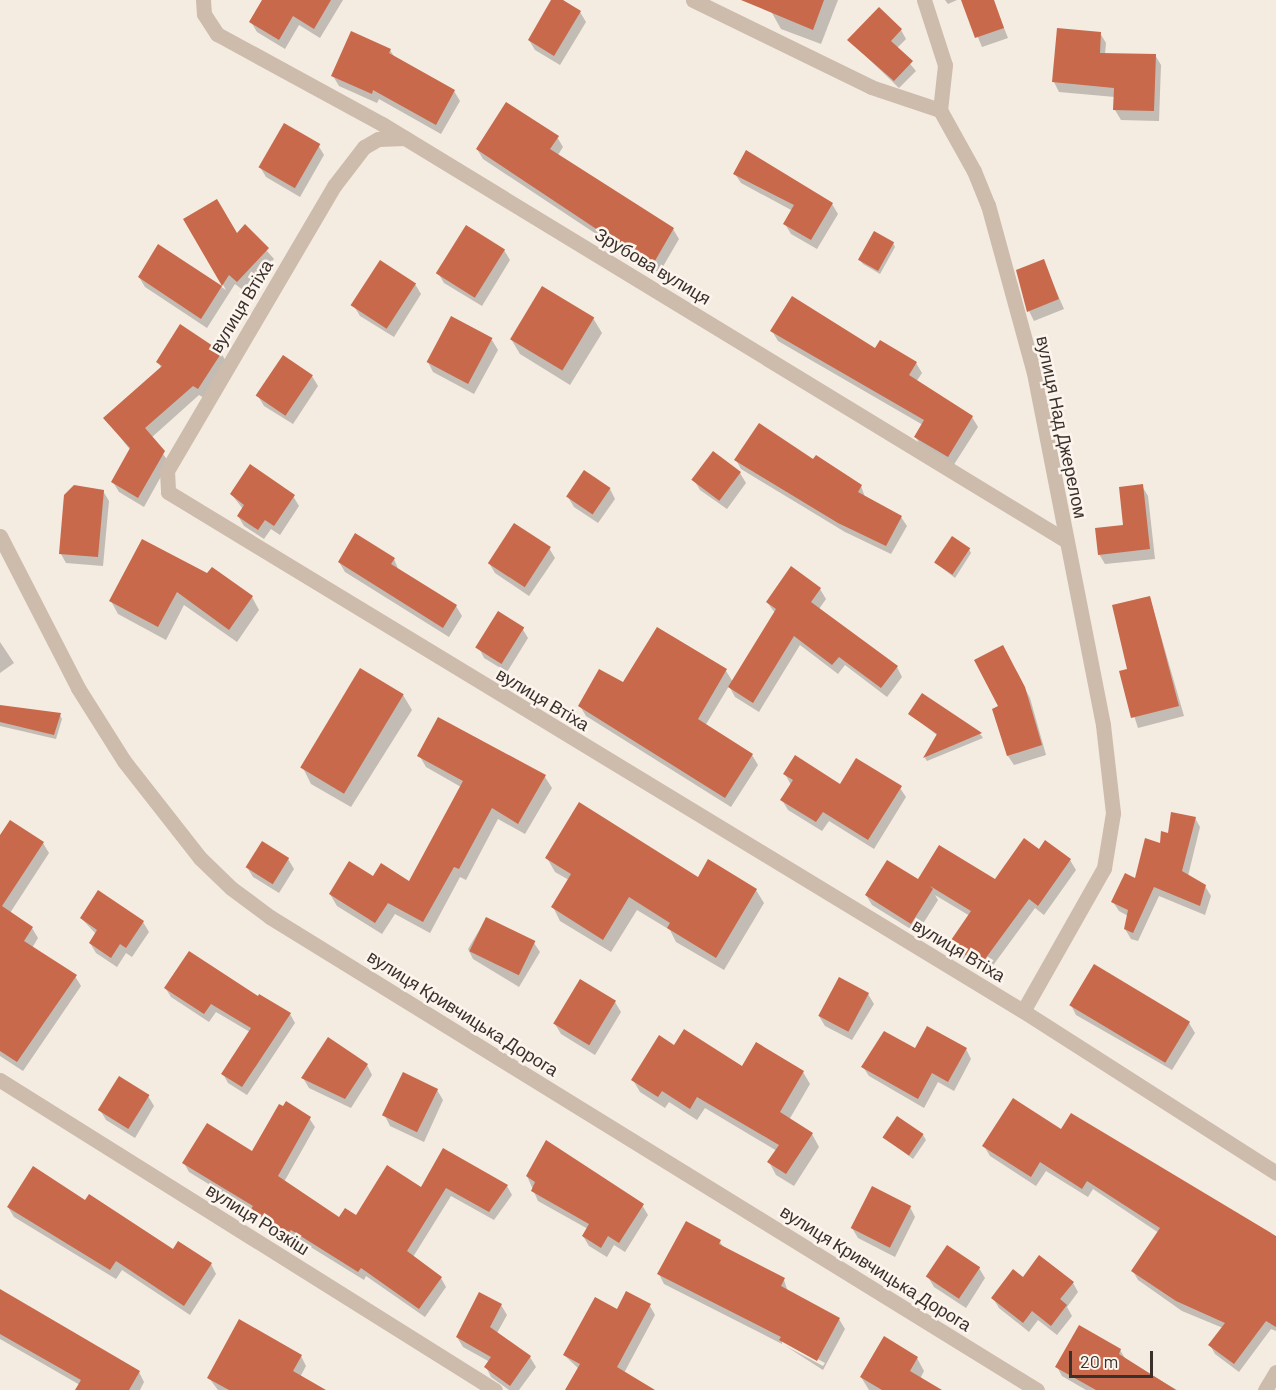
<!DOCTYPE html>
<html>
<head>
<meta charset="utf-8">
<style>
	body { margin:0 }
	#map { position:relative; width:1276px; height:1390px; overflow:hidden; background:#f4ebe1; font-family:Barlow,sans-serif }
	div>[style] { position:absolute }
	.shadow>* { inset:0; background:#0003 }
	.building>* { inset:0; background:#c8694b; transform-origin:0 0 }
	.service>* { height:15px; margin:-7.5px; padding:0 7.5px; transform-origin:7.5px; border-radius:7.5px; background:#cdbbac }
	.minor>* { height:15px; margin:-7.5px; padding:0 7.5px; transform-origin:7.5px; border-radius:7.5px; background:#cdbbac }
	span { translate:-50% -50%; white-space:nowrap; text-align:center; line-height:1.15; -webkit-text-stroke:5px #fbf5ee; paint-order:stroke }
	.street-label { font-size:18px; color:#3b302b }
	.scale { position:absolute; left:1069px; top:1351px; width:84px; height:27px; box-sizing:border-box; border:3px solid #3b302b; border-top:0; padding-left:8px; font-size:18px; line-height:21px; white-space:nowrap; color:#3b302b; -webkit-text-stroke:4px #fbf5ee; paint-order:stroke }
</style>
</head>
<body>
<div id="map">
	<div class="shadow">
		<div style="clip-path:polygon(264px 0,343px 0,320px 38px,299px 25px,285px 49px,257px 32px,251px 22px)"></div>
		<div style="clip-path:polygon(553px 0,580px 12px,586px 22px,560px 65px,535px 50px,529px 40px)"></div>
		<div style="clip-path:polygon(777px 0,838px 0,821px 44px,781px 29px,772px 13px)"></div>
		<div style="clip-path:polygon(945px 0,957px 0,948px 4px)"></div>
		<div style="clip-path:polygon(985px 0,993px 0,1008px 38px,982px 47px,965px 7px)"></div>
		<div style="clip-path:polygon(879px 9px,901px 30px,906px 39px,897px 48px,916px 71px,899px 88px,849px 40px)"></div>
		<div style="clip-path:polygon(1100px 33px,1106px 43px,1105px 54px,1155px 55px,1161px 65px,1159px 121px,1121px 120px,1115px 110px,1115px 97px,1059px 92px,1054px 82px)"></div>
		<div style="clip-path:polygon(390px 50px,395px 58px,454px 91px,460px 101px,441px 134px,379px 99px,377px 103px,339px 86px,333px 76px)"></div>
		<div style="clip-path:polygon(557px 137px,563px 147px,558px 155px,673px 229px,679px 239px,658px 275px,483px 159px,477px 149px)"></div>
		<div style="clip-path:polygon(318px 145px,324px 155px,300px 197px,266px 177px,260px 167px)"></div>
		<div style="clip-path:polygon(735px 174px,832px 204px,838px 214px,817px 249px,791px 234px,785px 224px,793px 211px,741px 183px)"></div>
		<div style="clip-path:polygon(185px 219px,236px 236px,245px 226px,274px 259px,244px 291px,235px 284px,207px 328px,145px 287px,139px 277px,159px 246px,226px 290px)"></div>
		<div style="clip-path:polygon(893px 243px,895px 247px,880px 274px,863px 264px,860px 260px)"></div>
		<div style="clip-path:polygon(504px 250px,510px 260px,482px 306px,444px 283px,438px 273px)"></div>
		<div style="clip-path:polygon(1043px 261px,1064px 309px,1034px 321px,1029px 311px)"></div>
		<div style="clip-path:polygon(415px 284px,421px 294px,394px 337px,360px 316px,354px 306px)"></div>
		<div style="clip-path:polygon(593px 318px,602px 333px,570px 385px,520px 354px,511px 339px)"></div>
		<div style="clip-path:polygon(772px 331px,876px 350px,916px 363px,922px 373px,916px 382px,972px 417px,978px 427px,953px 466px,921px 447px,916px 437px,923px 425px,778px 341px)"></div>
		<div style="clip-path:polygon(492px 340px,498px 350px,474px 394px,433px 372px,428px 362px)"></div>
		<div style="clip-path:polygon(221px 353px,227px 363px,204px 398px,199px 395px,151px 438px,169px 462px,144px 507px,119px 492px,113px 482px,131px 451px,105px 418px,162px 369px,158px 362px)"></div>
		<div style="clip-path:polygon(312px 376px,318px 386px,293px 424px,264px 406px,258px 396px)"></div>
		<div style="clip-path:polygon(736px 460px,814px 461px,861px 486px,865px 497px,901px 517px,907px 526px,891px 554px,845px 532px,741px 469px)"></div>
		<div style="clip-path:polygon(740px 473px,746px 483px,727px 509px,700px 490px,694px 480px)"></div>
		<div style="clip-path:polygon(1142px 486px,1148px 496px,1155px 559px,1105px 564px,1099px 554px,1124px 526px)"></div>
		<div style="clip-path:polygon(610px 489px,615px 499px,598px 523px,574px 507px,568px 497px)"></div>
		<div style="clip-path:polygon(103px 491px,109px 501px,103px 566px,66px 563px,61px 554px)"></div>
		<div style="clip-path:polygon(232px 495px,293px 496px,299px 506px,280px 535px,271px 529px,264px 539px,244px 526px,238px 516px,243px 509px)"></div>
		<div style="clip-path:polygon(143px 541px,252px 597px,259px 610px,237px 642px,184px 605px,166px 640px,118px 614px,111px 601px)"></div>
		<div style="clip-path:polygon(549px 548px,555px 558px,529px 596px,495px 573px,489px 563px)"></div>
		<div style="clip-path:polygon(969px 549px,971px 553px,955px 578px,936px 563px)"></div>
		<div style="clip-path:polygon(394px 559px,399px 571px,456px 606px,462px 616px,449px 637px,345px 572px,339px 562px)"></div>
		<div style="clip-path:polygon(820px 589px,826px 599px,819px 609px,897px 667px,902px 677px,887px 697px,845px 665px,838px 674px,800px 645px,759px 712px,735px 697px,729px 686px,705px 726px,752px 755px,758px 765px,731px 807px,586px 716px,580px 706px,624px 684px,726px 671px,733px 682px,775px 613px,767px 602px)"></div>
		<div style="clip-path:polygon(1150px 598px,1184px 716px,1138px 728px,1120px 672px,1129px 670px)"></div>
		<div style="clip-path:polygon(522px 628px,528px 638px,507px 672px,484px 658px,479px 648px)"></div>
		<div style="clip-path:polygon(0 642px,14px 663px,0 673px)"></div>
		<div style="clip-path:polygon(1008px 657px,1030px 698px,1046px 755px,1014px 765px,1008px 756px,1000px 707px)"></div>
		<div style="clip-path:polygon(403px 695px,412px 710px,351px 807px,311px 784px,303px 768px)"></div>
		<div style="clip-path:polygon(923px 695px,981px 735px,983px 738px,927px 761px,925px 758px,938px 736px,910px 714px)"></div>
		<div style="clip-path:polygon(0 706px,60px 715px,62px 719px,56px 739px,0 726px)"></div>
		<div style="clip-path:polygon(419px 755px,545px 777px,552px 788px,525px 834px,498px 819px,466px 880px,460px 877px,430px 933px,395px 914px,382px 934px,337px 906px,330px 894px,374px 878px,410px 883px,461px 787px,426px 767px)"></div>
		<div style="clip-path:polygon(785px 774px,841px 786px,900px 788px,906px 797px,874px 849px,829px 821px,822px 831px,788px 810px,782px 800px,791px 785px)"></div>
		<div style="clip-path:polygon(1195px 818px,1200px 827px,1188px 876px,1205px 886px,1211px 896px,1205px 915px,1159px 896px,1138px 941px,1131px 939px,1125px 929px,1128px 916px,1119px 911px,1113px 902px,1136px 880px,1162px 845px)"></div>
		<div style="clip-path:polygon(0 839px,43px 843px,49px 853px,10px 913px,32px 928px,38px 938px,32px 948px,75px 976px,81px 986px,23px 1071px,0 1056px)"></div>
		<div style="clip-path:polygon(1039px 851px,1070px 860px,1076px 870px,1044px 915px,1035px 908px,986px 975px,956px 953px,950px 943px,970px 916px,935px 895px,938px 900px,917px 933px,872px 905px,866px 895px,919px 881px,995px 881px)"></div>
		<div style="clip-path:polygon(547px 858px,756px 890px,764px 903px,724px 970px,676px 942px,670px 930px,637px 910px,611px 952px,560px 921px,553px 907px,569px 880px,555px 872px)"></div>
		<div style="clip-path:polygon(288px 859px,294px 869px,279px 893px,253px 877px,247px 867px)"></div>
		<div style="clip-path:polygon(81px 918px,143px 922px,149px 932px,132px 957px,126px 953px,117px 967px,96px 953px,90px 943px,96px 934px)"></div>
		<div style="clip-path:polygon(486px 919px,534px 943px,540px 952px,519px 987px,473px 959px,468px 949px)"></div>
		<div style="clip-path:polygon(166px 989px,258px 999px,290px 1014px,295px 1023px,247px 1095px,228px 1083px,223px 1074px,250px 1032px,216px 1012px,209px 1022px,171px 997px)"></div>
		<div style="clip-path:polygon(868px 994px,874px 1004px,852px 1040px,825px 1026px,819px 1016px)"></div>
		<div style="clip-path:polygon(615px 1002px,621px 1012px,595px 1055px,561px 1034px,555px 1024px)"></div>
		<div style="clip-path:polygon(1071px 1005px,1189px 1023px,1195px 1033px,1172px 1070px,1076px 1015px)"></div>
		<div style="clip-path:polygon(675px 1047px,743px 1068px,803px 1072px,810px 1084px,789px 1120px,812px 1134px,819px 1147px,794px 1186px,776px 1175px,769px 1162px,777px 1151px,705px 1108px,697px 1120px,669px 1102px,665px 1108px,640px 1092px,633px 1080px)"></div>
		<div style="clip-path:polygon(966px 1049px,971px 1059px,954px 1091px,938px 1082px,924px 1108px,869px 1076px,863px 1067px,916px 1050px)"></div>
		<div style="clip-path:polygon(367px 1065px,372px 1075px,351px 1108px,309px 1088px,303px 1078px)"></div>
		<div style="clip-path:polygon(437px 1090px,443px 1100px,424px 1142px,390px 1126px,385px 1116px)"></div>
		<div style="clip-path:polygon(148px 1096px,154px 1106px,135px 1138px,106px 1120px,100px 1110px)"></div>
		<div style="clip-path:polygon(309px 1118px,315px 1127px,284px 1182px,339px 1219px,356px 1217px,422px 1189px,443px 1150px,507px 1186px,512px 1195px,494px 1220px,451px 1196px,413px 1257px,441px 1278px,446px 1287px,425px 1317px,366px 1276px,364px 1280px,296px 1238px,293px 1243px,254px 1212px,189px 1172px,184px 1163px,253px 1153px)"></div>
		<div style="clip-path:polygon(1062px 1131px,1276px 1237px,1276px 1331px,1271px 1329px,1239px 1372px,1215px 1354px,1210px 1345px,1223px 1328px,1182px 1311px,1138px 1280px,1133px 1271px,1159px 1233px,1093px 1189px,1088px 1197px,1046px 1171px,1036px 1186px,990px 1156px,984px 1146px)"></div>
		<div style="clip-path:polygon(923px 1135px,926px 1140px,913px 1159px,885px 1138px)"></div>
		<div style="clip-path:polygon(527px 1176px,642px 1205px,648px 1215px,625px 1252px,614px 1245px,607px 1257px,589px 1246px,583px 1236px,588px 1229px,538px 1201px)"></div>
		<div style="clip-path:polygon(86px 1202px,174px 1251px,211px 1264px,216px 1274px,190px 1315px,122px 1270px,116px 1279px,14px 1217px,8px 1207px)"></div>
		<div style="clip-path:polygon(910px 1207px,915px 1217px,895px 1257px,858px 1238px,852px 1228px)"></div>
		<div style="clip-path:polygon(evenodd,720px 1242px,724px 1248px,784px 1280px,788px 1292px,839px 1319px,845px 1329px,823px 1370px,784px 1345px,664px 1284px,659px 1274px,720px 1242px,782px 1340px,825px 1363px,823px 1366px,782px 1344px,782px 1340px)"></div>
		<div style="clip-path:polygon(947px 1247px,979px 1268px,985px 1278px,966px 1308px,934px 1287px,928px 1277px)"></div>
		<div style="clip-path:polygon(1023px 1279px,1073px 1283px,1078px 1292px,1067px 1307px,1072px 1316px,1057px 1335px,1038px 1320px,1029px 1332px,999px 1308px,993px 1298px)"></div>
		<div style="clip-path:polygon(0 1290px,139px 1372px,144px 1382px,140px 1390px,77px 1390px,80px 1385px,0 1339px)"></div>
		<div style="clip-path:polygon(501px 1305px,507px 1315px,497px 1333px,530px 1357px,536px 1367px,519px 1390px,509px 1390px,491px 1377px,486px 1367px,490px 1362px,463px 1347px,457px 1337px)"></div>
		<div style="clip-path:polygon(650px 1306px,655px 1315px,624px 1373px,639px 1390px,567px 1390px,579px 1369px,564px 1355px,617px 1311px)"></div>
		<div style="clip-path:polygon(1120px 1350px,1126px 1360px,1177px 1390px,1086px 1390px,1062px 1376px,1057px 1367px)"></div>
		<div style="clip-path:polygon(301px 1356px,306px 1366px,300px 1377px,323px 1390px,218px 1390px,209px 1378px)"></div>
		<div style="clip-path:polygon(917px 1358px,924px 1371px,920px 1379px,938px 1390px,869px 1390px,861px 1377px)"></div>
	</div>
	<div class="building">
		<div style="clip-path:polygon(262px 0,331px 0,314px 29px,293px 16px,279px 40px,249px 22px)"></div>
		<div style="clip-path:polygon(551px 0,563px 0,581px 11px,554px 56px,528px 40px)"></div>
		<div style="clip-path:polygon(741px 0,824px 0,813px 30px)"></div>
		<div style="clip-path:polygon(961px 0,994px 0,1004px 28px,975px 38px)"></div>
		<div style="clip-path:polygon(879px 7px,902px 29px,891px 41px,913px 61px,894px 81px,847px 40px)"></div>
		<div style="clip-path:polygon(1057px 28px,1101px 32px,1100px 53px,1156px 54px,1154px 111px,1113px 110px,1114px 88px,1052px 82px)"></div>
		<div style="clip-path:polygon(351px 31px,391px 49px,389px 53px,455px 90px,436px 125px,373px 90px,372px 94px,331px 76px)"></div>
		<div style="clip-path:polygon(506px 102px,559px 136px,550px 149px,674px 228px,652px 266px,476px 149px)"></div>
		<div style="left:284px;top:123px;width:42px;height:51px;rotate:30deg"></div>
		<div style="clip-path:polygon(746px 150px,833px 203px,811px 240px,783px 224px,794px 205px,733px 174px)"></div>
		<div style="clip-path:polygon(217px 199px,237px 233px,245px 224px,269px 248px,237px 282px,229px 275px,201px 319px,138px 277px,158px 244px,222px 286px,183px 219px)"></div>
		<div style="left:466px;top:225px;width:46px;height:57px;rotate:32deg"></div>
		<div style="left:874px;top:231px;width:23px;height:33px;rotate:29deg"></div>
		<div style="clip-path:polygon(1044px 259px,1059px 299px,1027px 312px,1016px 270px)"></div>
		<div style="left:380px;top:260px;width:43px;height:54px;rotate:33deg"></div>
		<div style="left:542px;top:286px;width:61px;height:62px;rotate:31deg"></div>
		<div style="clip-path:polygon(792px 296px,875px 348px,880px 340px,917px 362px,909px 375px,973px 416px,948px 457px,914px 437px,924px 420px,770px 331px)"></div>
		<div style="left:451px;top:316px;width:47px;height:52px;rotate:28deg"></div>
		<div style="clip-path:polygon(180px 324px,222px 352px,198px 389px,193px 386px,145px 428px,165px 451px,138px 498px,111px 482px,130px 448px,103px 418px,162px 366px,156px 362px)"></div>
		<div style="left:283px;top:355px;width:36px;height:49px;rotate:34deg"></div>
		<div style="clip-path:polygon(759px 423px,813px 459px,816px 455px,862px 485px,858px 492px,902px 516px,886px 546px,838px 523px,734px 460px)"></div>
		<div style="left:713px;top:451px;width:35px;height:36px;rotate:37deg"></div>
		<div style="clip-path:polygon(250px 464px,295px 495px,274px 526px,265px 520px,258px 530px,237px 516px,244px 505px,230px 494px)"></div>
		<div style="left:584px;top:470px;width:32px;height:32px;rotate:34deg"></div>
		<div style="clip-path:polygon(1143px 484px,1150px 549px,1098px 555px,1095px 528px,1123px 525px,1119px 487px)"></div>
		<div style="clip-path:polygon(74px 485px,104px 490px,98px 557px,59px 554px,64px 495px)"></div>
		<div style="left:514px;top:523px;width:44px;height:48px;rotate:33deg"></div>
		<div style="clip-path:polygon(355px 533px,395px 558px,391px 564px,457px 605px,443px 628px,338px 562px)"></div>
		<div style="left:952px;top:536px;width:22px;height:32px;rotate:34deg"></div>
		<div style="clip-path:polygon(142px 539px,207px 573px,212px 567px,253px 596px,229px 630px,177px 592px,158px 627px,109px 601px)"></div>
		<div style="clip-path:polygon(791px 566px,821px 588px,811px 602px,898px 666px,881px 688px,839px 657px,832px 665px,794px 636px,753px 703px,728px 687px,776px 609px,766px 602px)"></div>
		<div style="clip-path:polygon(1150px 596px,1179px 706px,1131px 718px,1119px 671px,1127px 669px,1112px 605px)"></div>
		<div style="left:498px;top:611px;width:31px;height:43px;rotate:32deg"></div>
		<div style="clip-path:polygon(657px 627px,727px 669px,698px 719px,753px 754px,725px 798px,578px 706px,599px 669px,623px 682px)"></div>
		<div style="clip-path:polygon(1003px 645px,1025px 687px,1042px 745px,1007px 756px,992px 709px,998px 706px,974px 660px)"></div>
		<div style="left:360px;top:668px;width:51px;height:116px;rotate:31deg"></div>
		<div style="clip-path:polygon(922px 693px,982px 733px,923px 758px,937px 734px,908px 714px)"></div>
		<div style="clip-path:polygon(0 705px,61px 713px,54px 735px,0 722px)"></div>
		<div style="clip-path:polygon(438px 717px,546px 775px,518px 824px,492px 808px,459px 869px,454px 867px,423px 922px,388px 903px,375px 923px,329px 894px,349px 861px,373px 876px,381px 863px,409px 881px,463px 781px,417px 756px)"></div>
		<div style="clip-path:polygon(795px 755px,840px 784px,856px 758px,902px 786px,868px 840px,823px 812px,816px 822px,780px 800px,793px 780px,783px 774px)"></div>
		<div style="clip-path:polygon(579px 802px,698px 877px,708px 859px,757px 889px,716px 958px,667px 928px,670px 923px,629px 897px,603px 940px,551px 907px,571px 874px,545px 858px)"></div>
		<div style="clip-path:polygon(1171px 812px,1196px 817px,1182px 871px,1206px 885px,1200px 906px,1154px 887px,1133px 933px,1124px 929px,1128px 910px,1111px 902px,1125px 873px,1135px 878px,1145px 838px,1160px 843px,1161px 831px,1168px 833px)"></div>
		<div style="clip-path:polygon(10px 820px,44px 842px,2px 906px,33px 927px,24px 941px,77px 975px,17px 1062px,0 1051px,0 835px)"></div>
		<div style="clip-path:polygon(1024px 838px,1039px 849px,1045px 840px,1071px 859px,1038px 906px,1029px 899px,980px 966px,949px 943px,971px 911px,930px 886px,933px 889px,911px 924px,865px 895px,887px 860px,918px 879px,939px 845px,995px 879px)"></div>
		<div style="left:262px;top:841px;width:32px;height:31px;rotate:32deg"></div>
		<div style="clip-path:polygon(98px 890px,144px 921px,126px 948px,120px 944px,111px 958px,89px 943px,97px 930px,80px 918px)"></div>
		<div style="left:486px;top:917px;width:55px;height:38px;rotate:26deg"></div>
		<div style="clip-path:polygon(189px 951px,258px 996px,259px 994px,291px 1013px,242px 1087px,221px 1074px,251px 1028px,211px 1004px,204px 1014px,164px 988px)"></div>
		<div style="left:1094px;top:964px;width:112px;height:48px;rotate:31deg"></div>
		<div style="left:839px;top:977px;width:34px;height:44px;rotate:28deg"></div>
		<div style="left:580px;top:979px;width:42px;height:52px;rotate:31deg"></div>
		<div style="clip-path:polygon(927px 1026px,967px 1048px,948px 1082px,932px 1073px,918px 1099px,861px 1067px,884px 1031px,915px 1048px)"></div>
		<div style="clip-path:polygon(684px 1029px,742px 1066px,756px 1042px,804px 1071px,780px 1112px,813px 1133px,786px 1174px,767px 1162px,779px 1145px,697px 1097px,690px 1109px,662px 1091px,658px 1097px,631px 1080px,659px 1035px,674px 1045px)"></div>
		<div style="clip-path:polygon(328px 1037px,368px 1064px,345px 1099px,301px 1078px)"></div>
		<div style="left:403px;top:1072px;width:39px;height:48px;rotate:26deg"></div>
		<div style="left:119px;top:1076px;width:36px;height:40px;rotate:32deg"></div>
		<div style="clip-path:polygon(1013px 1098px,1061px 1129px,1071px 1113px,1276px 1236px,1276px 1327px,1266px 1321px,1234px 1364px,1208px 1345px,1225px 1323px,1176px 1301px,1131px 1271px,1160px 1228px,1087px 1181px,1082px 1189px,1040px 1162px,1031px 1177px,982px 1146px)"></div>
		<div style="clip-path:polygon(286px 1101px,311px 1117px,278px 1176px,339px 1217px,345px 1208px,356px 1215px,387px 1165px,421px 1187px,443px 1148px,508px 1185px,489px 1212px,446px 1188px,407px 1251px,442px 1277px,419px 1309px,361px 1268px,358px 1272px,291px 1230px,287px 1235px,251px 1209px,253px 1206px,182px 1163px,207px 1123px,252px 1151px,279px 1104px,283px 1106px)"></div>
		<div style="left:897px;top:1116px;width:32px;height:26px;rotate:34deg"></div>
		<div style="clip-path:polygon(546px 1140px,644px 1204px,619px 1243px,608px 1236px,601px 1248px,582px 1236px,589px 1224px,531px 1191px,535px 1182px,526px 1176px)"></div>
		<div style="clip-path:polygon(33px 1166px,85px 1200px,89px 1194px,173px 1249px,178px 1241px,212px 1263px,184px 1306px,116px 1261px,110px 1270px,7px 1207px)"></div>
		<div style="left:872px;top:1186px;width:44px;height:47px;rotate:27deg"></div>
		<div style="clip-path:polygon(686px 1221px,721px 1240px,719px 1244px,785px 1278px,781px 1286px,840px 1318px,817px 1361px,779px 1340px,781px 1337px,657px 1274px)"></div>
		<div style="left:947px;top:1245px;width:40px;height:38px;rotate:34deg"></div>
		<div style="clip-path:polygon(1039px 1255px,1074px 1282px,1060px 1299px,1067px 1305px,1051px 1326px,1032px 1311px,1023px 1323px,991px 1298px,1013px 1269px,1023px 1277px)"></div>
		<div style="clip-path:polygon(0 1289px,140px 1371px,129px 1390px,75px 1390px,81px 1380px,0 1334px)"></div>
		<div style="clip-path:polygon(626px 1291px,651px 1304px,617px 1367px,655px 1390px,565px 1390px,580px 1364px,563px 1355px,595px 1297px,617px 1309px)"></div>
		<div style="clip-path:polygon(479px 1292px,502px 1304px,490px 1327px,531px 1356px,510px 1386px,484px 1367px,491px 1357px,456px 1337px)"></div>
		<div style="clip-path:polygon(239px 1319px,302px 1355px,293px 1371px,326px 1390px,229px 1390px,207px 1378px)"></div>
		<div style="clip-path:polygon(1079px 1325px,1121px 1349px,1119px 1354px,1176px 1390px,1096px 1390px,1055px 1367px)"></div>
		<div style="clip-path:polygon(884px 1336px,918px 1357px,910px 1371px,942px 1390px,882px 1390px,860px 1377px)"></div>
	</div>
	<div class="service">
		<div style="left:924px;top:0;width:68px;rotate:72.1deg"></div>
		<div style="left:945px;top:65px;width:45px;rotate:96.3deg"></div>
	</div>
	<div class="minor">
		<div style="left:203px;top:0;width:14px;rotate:86deg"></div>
		<div style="left:204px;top:14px;width:24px;rotate:57deg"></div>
		<div style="left:217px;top:34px;width:188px;rotate:28.6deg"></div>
		<div style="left:382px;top:124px;width:800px;rotate:31.34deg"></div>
		<div style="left:693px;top:0;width:198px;rotate:26deg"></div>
		<div style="left:871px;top:87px;width:73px;rotate:18.4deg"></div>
		<div style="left:940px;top:110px;width:70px;rotate:60.9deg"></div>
		<div style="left:974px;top:171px;width:37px;rotate:68deg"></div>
		<div style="left:988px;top:205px;width:174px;rotate:74.7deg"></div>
		<div style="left:1034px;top:373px;width:359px;rotate:78.9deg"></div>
		<div style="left:1103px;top:725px;width:89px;rotate:83.5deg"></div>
		<div style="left:1113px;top:813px;width:56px;rotate:99.3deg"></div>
		<div style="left:1104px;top:868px;width:164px;rotate:119.5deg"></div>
		<div style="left:405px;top:138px;width:27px;rotate:178deg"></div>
		<div style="left:378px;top:139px;width:16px;rotate:150deg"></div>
		<div style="left:364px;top:147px;width:49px;rotate:127.6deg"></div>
		<div style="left:334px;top:186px;width:330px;rotate:120.4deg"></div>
		<div style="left:167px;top:471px;width:21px;rotate:87deg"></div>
		<div style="left:168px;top:492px;width:1000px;rotate:31.26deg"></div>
		<div style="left:1023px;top:1011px;width:300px;rotate:32.6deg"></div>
		<div style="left:0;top:536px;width:171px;rotate:62.8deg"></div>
		<div style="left:78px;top:688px;width:86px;rotate:57.8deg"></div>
		<div style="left:124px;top:761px;width:123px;rotate:51.9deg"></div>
		<div style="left:200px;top:858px;width:43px;rotate:44.1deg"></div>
		<div style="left:231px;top:888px;width:49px;rotate:36.6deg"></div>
		<div style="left:270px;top:917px;width:901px;rotate:31.66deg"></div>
		<div style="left:0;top:1080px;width:584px;rotate:32.06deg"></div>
		<div style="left:1265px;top:1390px;width:21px;rotate:-59deg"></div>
	</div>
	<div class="street-label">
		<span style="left:653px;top:266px;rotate:31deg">Зрубова вулиця</span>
		<span style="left:241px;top:306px;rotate:-59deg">вулиця Втіха</span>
		<span style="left:1062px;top:427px;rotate:78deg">вулиця Над Джерелом</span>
		<span style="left:543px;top:699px;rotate:31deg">вулиця Втіха</span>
		<span style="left:959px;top:950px;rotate:31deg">вулиця Втіха</span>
		<span style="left:463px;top:1013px;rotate:32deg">вулиця Кривчицька Дорога</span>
		<span style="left:258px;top:1219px;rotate:32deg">вулиця Розкіш</span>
		<span style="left:876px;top:1268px;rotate:32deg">вулиця Кривчицька Дорога</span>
	</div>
	<div class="scale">20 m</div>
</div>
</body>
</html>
